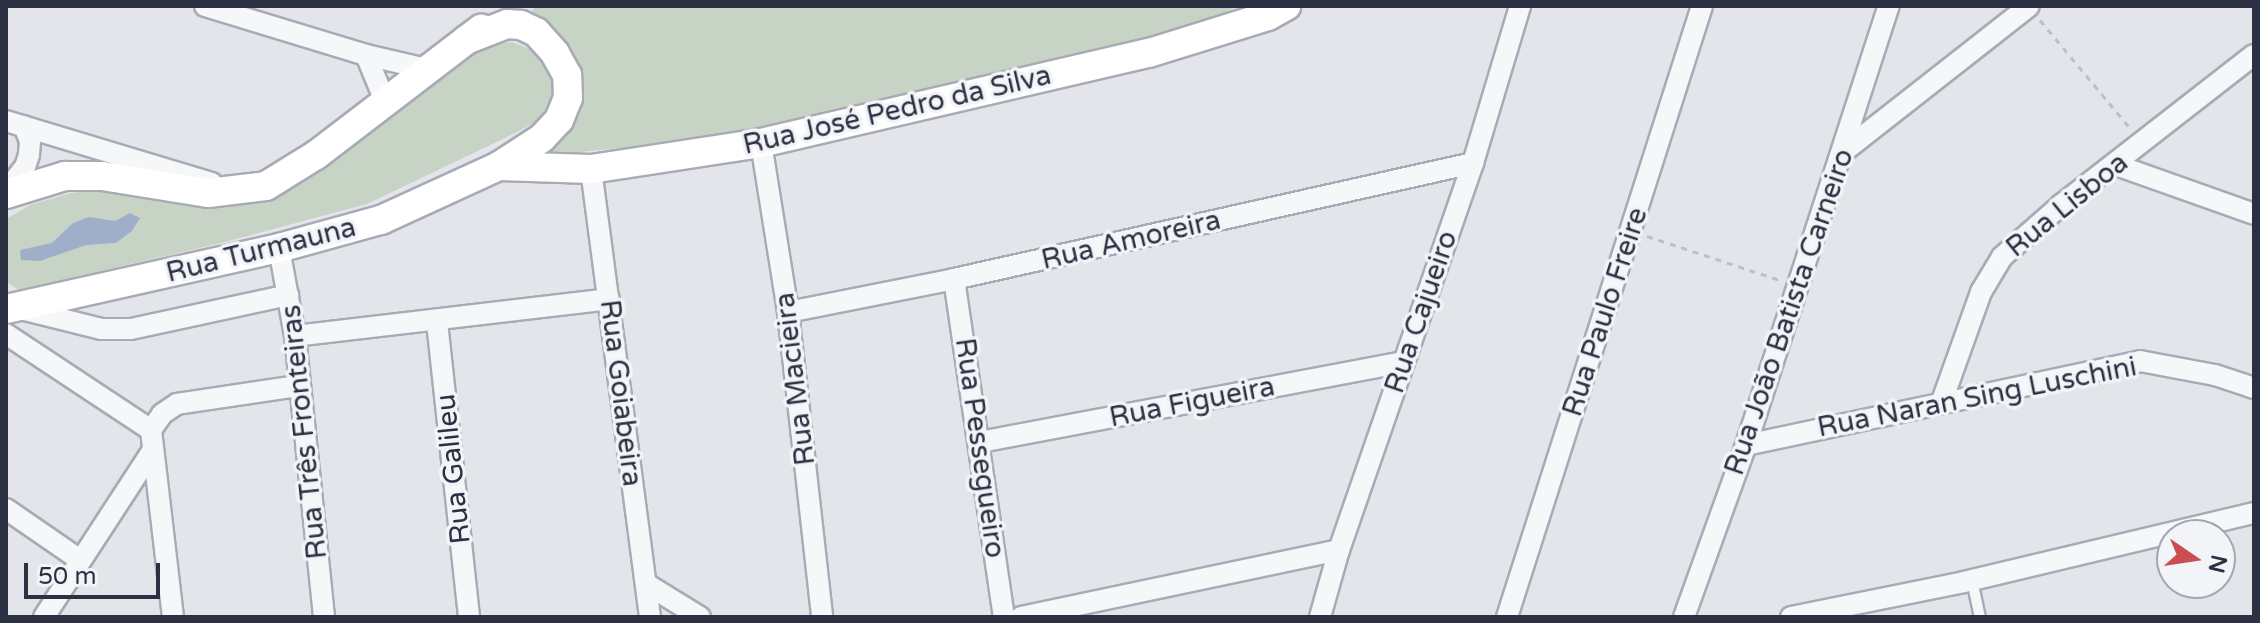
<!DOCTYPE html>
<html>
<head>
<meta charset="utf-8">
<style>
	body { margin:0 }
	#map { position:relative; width:2260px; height:623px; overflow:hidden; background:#e3e5eb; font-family:"Varela Round",sans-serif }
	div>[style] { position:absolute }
	.green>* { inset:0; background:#c7d4c5 }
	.water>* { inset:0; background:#a0afc9 }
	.path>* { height:3px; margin-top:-1.5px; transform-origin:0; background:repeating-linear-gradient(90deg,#bdc0c6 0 6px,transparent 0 12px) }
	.roads { filter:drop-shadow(2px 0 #a8abb5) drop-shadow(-2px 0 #a8abb5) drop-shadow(0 2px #a8abb5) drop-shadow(0 -2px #a8abb5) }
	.service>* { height:10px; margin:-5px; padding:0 5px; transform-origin:5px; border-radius:5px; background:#f6f7f9 }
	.minor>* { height:20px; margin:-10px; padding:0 10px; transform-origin:10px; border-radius:10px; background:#f6f7f9 }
	.secondary>* { height:28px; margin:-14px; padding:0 14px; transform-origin:14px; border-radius:14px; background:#fff }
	span { translate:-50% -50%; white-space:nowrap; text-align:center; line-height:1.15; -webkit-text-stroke:7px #f3f4f8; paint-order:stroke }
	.street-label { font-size:28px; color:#2b3143 }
	.frame { position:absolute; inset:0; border:8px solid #2b3143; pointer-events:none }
	.north { position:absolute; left:2156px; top:519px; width:80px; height:80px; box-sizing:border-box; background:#f3f4f8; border:2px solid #a3a6b0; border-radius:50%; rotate:103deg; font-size:22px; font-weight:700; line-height:32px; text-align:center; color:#2b3143 }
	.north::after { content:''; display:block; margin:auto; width:28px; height:36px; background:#cb4d52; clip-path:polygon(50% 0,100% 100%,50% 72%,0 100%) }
	.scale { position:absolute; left:24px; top:563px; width:136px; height:36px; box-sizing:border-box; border:4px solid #2b3143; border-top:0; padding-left:10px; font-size:24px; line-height:28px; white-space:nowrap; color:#2b3143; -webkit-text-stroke:6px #f3f4f8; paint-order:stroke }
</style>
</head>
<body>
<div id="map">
	<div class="green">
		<div style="clip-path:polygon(536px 6px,1238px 6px,1196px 26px,750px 136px,547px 155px,536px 154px,572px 104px,528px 15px)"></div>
		<div style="clip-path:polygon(512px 42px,532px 50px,553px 66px,558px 96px,544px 118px,507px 137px,367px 204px,221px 243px,19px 290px,6px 282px,6px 219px,30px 205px,71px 193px,120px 187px,197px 206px,262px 202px,353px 142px,483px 45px)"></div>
	</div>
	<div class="water">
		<div style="clip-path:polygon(130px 213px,140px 218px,132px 231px,116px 243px,86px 245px,40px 261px,21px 260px,20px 250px,52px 243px,73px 223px,89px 217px,115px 221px)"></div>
	</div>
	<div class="path">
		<div style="left:2040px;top:20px;width:141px;rotate:50.2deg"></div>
		<div style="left:1647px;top:236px;width:140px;rotate:18.3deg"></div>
	</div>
	<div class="roads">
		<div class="service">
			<div style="left:1972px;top:580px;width:38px;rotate:78deg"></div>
		</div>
		<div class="minor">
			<div style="left:205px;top:6px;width:168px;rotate:16.9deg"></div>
			<div style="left:366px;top:55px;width:62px;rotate:13.1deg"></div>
			<div style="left:366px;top:55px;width:50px;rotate:67.6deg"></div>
			<div style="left:6px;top:121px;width:215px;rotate:16.8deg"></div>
			<div style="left:761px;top:143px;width:171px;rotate:80.9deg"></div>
			<div style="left:788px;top:312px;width:307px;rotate:83.6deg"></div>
			<div style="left:1843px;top:152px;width:236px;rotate:-38.1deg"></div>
			<div style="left:2116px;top:165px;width:146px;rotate:19.5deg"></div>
			<div style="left:591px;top:169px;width:452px;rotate:82.5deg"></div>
			<div style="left:6px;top:191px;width:31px;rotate:-52deg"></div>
			<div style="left:25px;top:167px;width:13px;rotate:-72deg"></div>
			<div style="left:29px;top:155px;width:14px;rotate:-86deg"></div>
			<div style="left:30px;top:141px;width:16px;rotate:-112deg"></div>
			<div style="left:279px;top:248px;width:89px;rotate:79.7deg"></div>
			<div style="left:295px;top:336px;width:282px;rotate:84.1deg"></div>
			<div style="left:954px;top:279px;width:342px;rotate:81.6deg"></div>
			<div style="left:17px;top:308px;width:87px;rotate:14deg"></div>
			<div style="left:101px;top:329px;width:30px"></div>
			<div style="left:131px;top:329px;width:161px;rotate:-12.2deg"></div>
			<div style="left:788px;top:312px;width:169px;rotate:-11.2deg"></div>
			<div style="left:954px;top:279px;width:532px;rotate:-12.6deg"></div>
			<div style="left:437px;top:322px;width:297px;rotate:83.8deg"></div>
			<div style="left:6px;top:334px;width:174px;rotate:33.5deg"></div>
			<div style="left:295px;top:336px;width:316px;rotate:-6.7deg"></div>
			<div style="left:1942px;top:401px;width:116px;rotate:-70.3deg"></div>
			<div style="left:1981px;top:292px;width:41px;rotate:-59deg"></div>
			<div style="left:2002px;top:257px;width:79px;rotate:-41.4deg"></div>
			<div style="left:2061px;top:205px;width:244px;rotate:-37.9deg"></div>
			<div style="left:151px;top:430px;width:188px;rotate:83.3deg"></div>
			<div style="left:151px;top:430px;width:19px;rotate:-55deg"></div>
			<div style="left:162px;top:414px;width:18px;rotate:-34deg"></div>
			<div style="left:177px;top:404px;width:122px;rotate:-8.5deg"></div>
			<div style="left:980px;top:442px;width:430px;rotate:-10.7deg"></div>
			<div style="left:1746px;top:445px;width:403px;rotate:-12deg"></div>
			<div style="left:2140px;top:361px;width:76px;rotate:10.6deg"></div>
			<div style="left:2215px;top:375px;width:41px;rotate:18.4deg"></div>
			<div style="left:6px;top:509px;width:90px;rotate:34.6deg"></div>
			<div style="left:648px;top:585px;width:61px;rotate:31.6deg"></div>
			<div style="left:44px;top:617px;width:199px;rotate:-56.9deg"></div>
			<div style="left:1021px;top:617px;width:325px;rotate:-11.9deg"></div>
			<div style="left:1320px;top:617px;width:70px;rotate:-74.2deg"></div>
			<div style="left:1339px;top:550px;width:410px;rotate:-70.9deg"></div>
			<div style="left:1473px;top:163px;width:164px;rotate:-73.3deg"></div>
			<div style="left:1507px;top:617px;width:641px;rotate:-72.3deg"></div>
			<div style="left:1684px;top:617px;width:183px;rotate:-70.2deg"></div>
			<div style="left:1746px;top:445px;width:462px;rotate:-72deg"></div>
			<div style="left:1791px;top:617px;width:177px;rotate:-11.4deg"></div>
			<div style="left:1964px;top:582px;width:298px;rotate:-13.4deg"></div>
		</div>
		<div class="secondary">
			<div style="left:499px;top:166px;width:92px;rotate:1.9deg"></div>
			<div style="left:591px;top:169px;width:172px;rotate:-8.7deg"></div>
			<div style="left:761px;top:143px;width:398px;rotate:-13.1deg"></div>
			<div style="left:1149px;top:53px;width:125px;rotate:-17.3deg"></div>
			<div style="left:1268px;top:16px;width:21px;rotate:-29deg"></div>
			<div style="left:6px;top:194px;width:62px;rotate:-17deg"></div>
			<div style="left:65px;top:176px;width:37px"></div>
			<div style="left:102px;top:176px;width:107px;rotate:9.1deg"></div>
			<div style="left:208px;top:193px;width:58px;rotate:-6.9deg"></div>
			<div style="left:266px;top:186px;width:59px;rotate:-31.8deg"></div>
			<div style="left:316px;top:155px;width:208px;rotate:-37.4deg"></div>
			<div style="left:6px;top:309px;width:280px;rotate:-12.6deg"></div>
			<div style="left:279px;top:248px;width:106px;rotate:-15.4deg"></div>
			<div style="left:381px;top:220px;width:130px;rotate:-24.6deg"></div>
			<div style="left:499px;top:166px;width:51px;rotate:-33.1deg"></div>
			<div style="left:542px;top:138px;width:25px;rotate:-47deg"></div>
			<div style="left:559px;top:120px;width:24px;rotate:-68deg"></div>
			<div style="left:568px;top:98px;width:23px;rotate:-92deg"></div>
			<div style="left:567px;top:75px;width:25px;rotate:-119deg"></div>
			<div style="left:555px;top:53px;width:28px;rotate:-132deg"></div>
			<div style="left:536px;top:32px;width:17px;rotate:-155deg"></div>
			<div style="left:521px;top:25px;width:14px;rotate:-176deg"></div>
			<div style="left:507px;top:24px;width:44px;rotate:158.7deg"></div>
		</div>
	</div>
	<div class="street-label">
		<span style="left:897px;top:110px;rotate:-13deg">Rua José Pedro da Silva</span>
		<span style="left:2067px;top:205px;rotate:-39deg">Rua Lisboa</span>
		<span style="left:1131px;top:240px;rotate:-13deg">Rua Amoreira</span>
		<span style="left:261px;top:250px;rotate:-14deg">Rua Turmauna</span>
		<span style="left:1421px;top:312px;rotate:-71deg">Rua Cajueiro</span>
		<span style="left:1605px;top:312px;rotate:-72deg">Rua Paulo Freire</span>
		<span style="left:1789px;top:312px;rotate:-71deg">Rua João Batista Carneiro</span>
		<span style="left:795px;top:379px;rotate:-97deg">Rua Macieira</span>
		<span style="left:621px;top:393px;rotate:83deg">Rua Goiabeira</span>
		<span style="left:1977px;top:397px;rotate:-11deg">Rua Naran Sing Luschini</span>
		<span style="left:1192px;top:402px;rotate:-11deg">Rua Figueira</span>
		<span style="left:304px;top:432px;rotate:-96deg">Rua Três Fronteiras</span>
		<span style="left:980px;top:448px;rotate:82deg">Rua Pessegueiro</span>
		<span style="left:453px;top:469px;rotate:-96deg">Rua Galileu</span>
	</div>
	<div class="frame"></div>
	<div class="north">N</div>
	<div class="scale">50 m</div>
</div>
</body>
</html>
